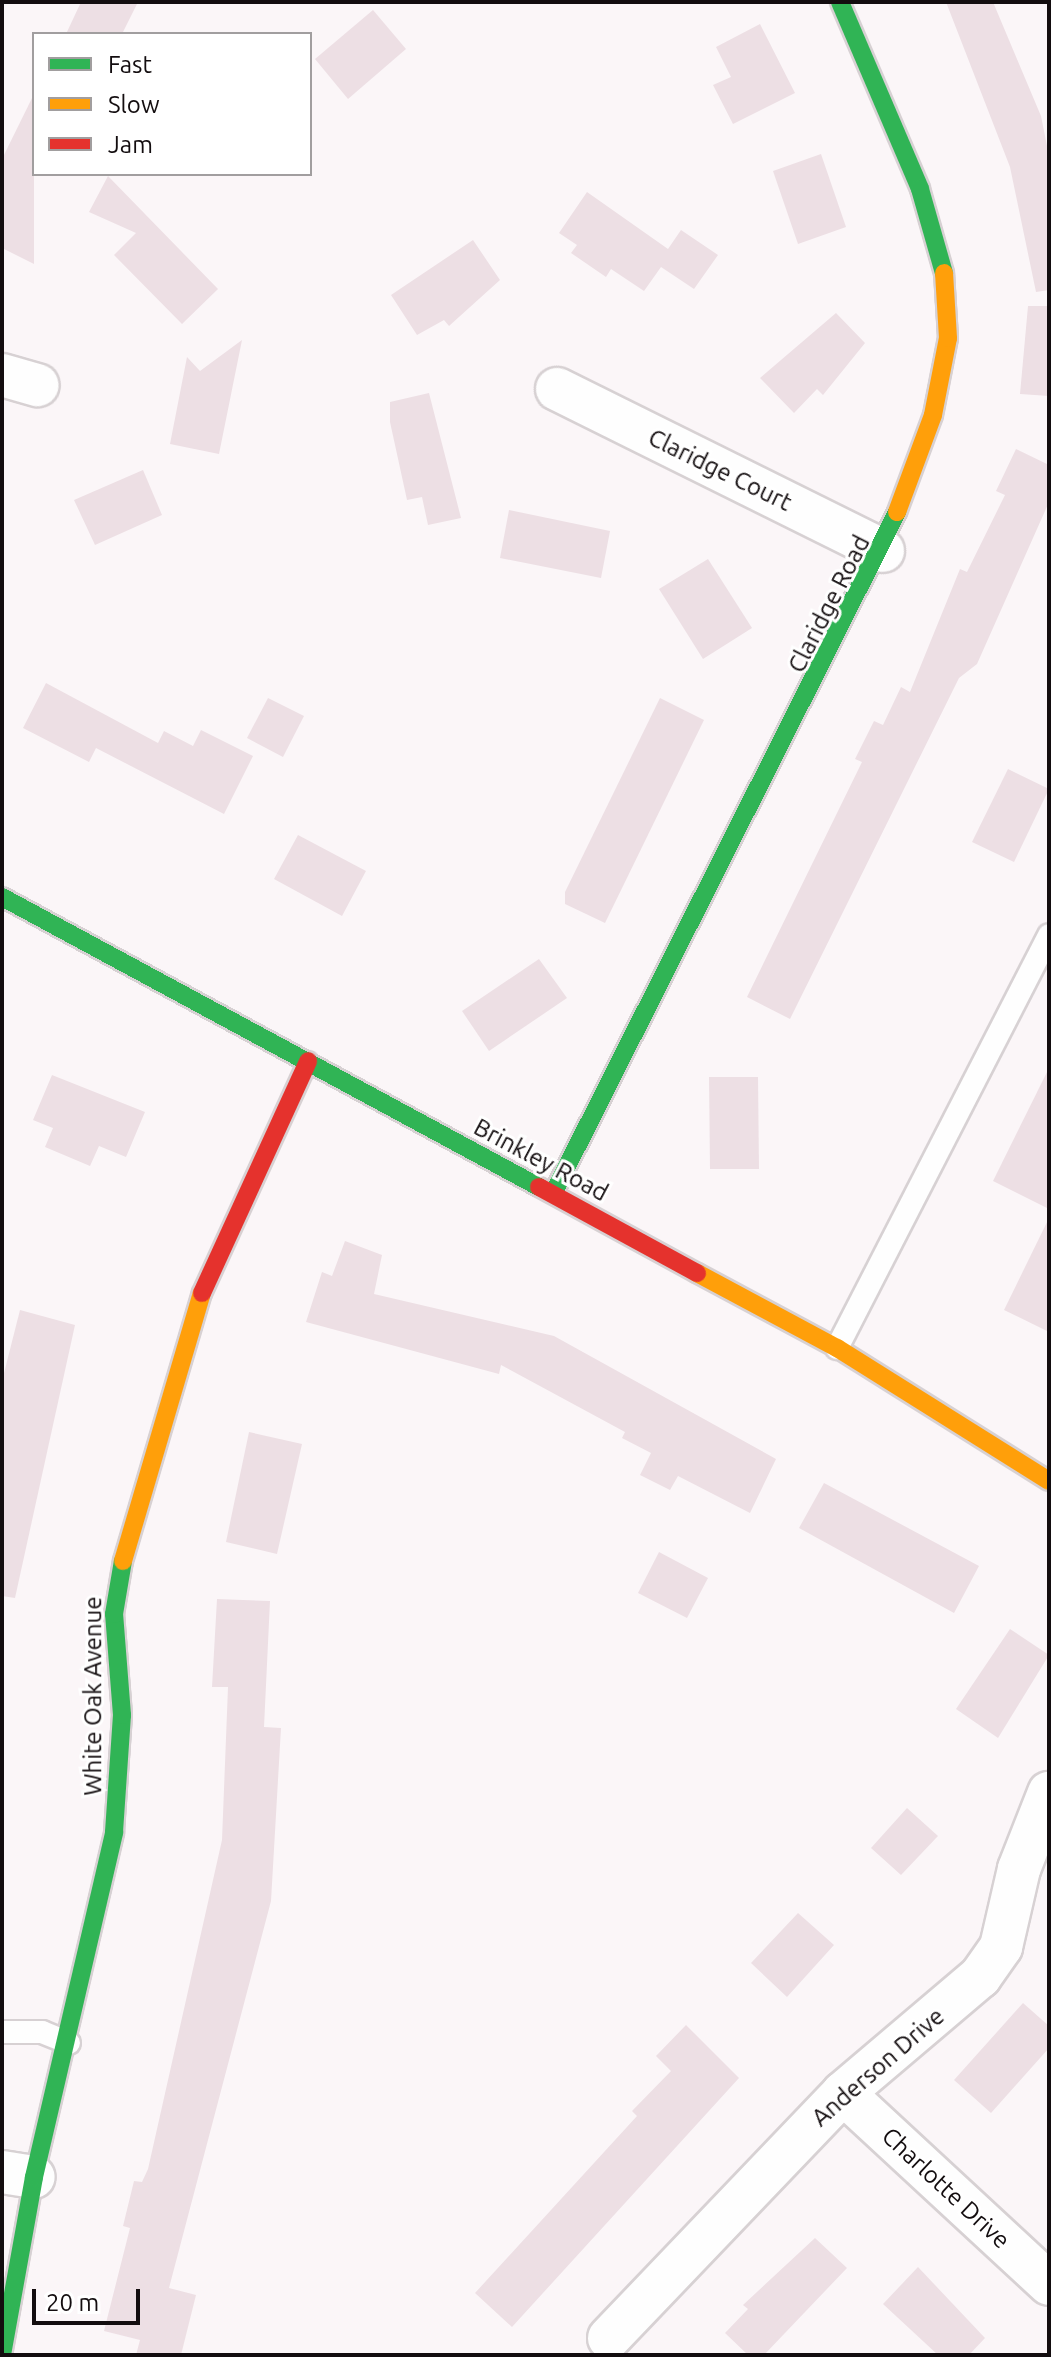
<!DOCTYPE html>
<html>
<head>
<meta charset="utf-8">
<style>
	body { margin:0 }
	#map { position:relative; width:1051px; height:2357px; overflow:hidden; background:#fbf6f8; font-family:Ubuntu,sans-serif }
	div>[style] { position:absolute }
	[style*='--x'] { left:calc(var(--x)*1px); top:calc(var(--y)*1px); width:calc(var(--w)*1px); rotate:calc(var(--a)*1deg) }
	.building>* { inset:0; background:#eddfe4 }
	.roads { filter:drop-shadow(2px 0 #d7d1d3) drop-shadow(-2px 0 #d7d1d3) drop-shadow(0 2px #d7d1d3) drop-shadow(0 -2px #d7d1d3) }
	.lane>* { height:22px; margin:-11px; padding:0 11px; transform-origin:11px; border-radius:11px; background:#fefefe }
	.street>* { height:42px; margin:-21px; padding:0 21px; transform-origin:21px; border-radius:21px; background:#fefefe }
	.fast>* { height:18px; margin:-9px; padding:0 9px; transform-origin:9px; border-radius:9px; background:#30b455 }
	.slow>* { height:18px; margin:-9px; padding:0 9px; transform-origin:9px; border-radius:9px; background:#ff9f0a }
	.jam>* { height:18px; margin:-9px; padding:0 9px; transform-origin:9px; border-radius:9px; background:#e5322d }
	span { translate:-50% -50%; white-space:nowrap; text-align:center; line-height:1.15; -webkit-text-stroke:6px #fff; paint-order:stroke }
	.street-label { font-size:24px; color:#130d0f }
	.frame { position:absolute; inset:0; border:4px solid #130d0f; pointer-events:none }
	.legend { position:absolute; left:32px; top:32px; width:280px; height:144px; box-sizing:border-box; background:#fff; border:2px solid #a19e9f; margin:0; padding:10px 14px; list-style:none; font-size:24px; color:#130d0f }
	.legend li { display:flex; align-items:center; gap:16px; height:40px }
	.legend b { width:40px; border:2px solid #a19e9f }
	.scale { position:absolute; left:32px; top:2289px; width:108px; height:36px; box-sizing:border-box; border:4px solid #130d0f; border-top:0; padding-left:10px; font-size:24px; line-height:28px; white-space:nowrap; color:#130d0f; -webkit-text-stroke:6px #fff; paint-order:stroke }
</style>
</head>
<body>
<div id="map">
	<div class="building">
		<i style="clip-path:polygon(81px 2px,138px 2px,122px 34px,66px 34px)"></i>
		<i style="clip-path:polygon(946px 2px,993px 2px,1041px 116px,1049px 156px,1049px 290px,1036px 292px,1010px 167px)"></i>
		<i style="clip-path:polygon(373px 10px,406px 49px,348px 99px,315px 59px)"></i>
		<i style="clip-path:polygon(760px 24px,795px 93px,733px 124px,713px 85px,731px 77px,716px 47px)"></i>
		<i style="clip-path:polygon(34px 94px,34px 264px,2px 248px,2px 159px)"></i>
		<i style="clip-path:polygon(821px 154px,846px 227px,798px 244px,773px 171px)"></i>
		<i style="clip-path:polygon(108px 176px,218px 289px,182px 324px,114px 255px,136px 233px,89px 212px)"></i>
		<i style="clip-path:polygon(587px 192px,668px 249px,681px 230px,718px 255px,694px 289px,661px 267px,644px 291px,611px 269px,606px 277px,571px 253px,577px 245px,559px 233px)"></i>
		<i style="clip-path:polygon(473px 240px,500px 280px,449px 326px,444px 320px,417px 335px,391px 295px)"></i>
		<i style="clip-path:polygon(1028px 306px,1049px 306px,1049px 396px,1020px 394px)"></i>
		<i style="clip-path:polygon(836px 313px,865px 343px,823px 395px,817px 389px,794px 413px,760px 378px)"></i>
		<i style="clip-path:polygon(242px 340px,219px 454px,170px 444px,187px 357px,200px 371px)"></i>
		<i style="clip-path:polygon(429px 393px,461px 518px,428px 525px,422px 497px,407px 500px,390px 422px,390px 402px)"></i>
		<i style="clip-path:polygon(1016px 449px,1049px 465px,1049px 502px,977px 664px,959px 678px,790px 1019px,747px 997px,862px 762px,855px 759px,874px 721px,883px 725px,901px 687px,910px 692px,960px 569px,967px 572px,1005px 495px,996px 491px)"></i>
		<i style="clip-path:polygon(143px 470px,162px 515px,95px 545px,74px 500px)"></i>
		<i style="clip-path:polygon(509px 510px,610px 531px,601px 578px,500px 558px)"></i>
		<i style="clip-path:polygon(708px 559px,752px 628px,703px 659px,659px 589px)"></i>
		<i style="clip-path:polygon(46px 683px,158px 743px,164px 731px,193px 746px,201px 730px,253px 756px,224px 814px,96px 748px,89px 762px,23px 728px)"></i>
		<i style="clip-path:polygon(268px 698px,304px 716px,283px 757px,247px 738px)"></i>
		<i style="clip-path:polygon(660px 698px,704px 720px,605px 923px,565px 904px,565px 892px)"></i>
		<i style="clip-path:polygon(1008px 769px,1049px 789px,1014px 862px,972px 842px)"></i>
		<i style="clip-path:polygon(298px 835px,366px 871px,342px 916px,274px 879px)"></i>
		<i style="clip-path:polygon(539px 959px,567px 998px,489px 1051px,462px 1011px)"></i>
		<i style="clip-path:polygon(1049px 1068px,1049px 1209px,993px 1181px)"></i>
		<i style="clip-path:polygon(52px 1075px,145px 1112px,126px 1157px,99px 1146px,90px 1166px,45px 1147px,53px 1128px,33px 1120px)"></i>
		<i style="clip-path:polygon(709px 1077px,758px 1077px,759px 1169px,710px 1169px)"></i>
		<i style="clip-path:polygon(1049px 1218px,1049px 1332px,1004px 1310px)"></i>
		<i style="clip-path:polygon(345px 1241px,382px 1255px,374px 1294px,554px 1336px,776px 1459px,750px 1513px,678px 1476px,670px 1490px,640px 1475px,651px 1453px,622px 1438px,625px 1432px,501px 1365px,499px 1374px,306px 1322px,322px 1272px,332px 1276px)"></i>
		<i style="clip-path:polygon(20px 1310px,75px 1325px,15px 1598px,2px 1596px,2px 1381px)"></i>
		<i style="clip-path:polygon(249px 1432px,302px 1444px,277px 1554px,226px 1542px)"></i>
		<i style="clip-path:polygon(824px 1483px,979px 1566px,954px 1613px,799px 1528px)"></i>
		<i style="clip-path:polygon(659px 1552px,708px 1578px,687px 1618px,638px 1593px)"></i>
		<i style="clip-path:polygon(217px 1599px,270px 1601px,264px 1727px,281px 1728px,271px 1901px,169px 2288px,196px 2295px,181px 2355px,136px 2355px,140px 2340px,104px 2331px,130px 2228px,123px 2226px,134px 2181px,142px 2182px,148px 2169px,222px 1840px,228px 1687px,212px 1687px)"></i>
		<i style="clip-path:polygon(1010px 1629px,1049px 1655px,998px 1738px,956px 1709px)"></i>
		<i style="clip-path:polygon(907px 1808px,938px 1836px,901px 1875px,871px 1848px)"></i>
		<i style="clip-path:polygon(798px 1913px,834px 1945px,787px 1997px,751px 1963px)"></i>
		<i style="clip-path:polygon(1023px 2003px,1049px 2026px,1049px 2048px,991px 2113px,954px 2080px)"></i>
		<i style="clip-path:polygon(686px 2025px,739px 2078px,512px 2327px,475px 2293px,637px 2116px,632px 2111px,671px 2071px,656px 2056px)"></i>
		<i style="clip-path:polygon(815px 2238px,847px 2268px,764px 2355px,748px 2355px,725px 2333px,748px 2309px,743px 2305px)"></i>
		<i style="clip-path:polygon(918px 2267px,985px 2338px,969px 2355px,938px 2355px,883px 2304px)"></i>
	</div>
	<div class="roads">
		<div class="lane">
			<i style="--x:837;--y:1348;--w:464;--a:-62.8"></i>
			<i style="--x:2;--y:2032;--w:40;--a:0"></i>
			<i style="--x:42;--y:2032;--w:29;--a:22"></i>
		</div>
		<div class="street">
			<i style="--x:2;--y:375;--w:37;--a:16"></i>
			<i style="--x:557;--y:389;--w:364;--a:26.4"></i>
			<i style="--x:843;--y:2093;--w:281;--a:42.8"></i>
			<i style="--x:2;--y:2172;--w:32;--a:9"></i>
			<i style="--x:609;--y:2338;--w:339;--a:-46.3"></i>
			<i style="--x:843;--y:2093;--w:180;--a:-40.3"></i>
			<i style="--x:980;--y:1977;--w:37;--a:-55"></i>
			<i style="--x:1001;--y:1947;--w:80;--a:-77"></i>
			<i style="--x:1019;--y:1869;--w:82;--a:-68.5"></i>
		</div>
		<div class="fast">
			<i style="--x:840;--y:2;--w:203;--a:66.8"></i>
			<i style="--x:920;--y:189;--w:87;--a:74.1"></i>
			<i style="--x:2;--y:897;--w:610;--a:28.37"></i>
			<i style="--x:553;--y:1194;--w:764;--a:-63.23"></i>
			<i style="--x:2;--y:2355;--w:181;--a:-79.8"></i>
			<i style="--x:34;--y:2177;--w:354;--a:-76.9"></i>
			<i style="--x:114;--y:1832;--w:117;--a:-86.1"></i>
			<i style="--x:122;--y:1715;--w:101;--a:-94.5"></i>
			<i style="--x:114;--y:1614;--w:54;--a:-80.4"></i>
		</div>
		<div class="slow">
			<i style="--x:897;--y:512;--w:103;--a:-69.6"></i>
			<i style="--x:933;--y:415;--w:78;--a:-79"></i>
			<i style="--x:948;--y:338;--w:65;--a:-93.5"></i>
			<i style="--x:697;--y:1273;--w:159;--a:28.2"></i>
			<i style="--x:837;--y:1348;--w:250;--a:32.1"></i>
			<i style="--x:123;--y:1561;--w:279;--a:-73.6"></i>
		</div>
		<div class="jam">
			<i style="--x:539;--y:1187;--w:180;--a:28.6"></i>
			<i style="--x:202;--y:1293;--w:255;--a:-65.4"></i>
		</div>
	</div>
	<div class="street-label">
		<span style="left:720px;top:470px;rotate:26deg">Claridge Court</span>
		<span style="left:829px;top:604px;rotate:-63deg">Claridge Road</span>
		<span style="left:541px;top:1160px;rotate:28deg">Brinkley Road</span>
		<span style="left:93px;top:1696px;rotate:-90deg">White Oak Avenue</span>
		<span style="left:878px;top:2067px;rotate:-41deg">Anderson Drive</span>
		<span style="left:946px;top:2188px;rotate:43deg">Charlotte Drive</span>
	</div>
	<div class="frame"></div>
	<ul class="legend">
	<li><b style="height:10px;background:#30b455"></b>Fast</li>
	<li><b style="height:10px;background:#ff9f0a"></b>Slow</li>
	<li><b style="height:10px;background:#e5322d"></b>Jam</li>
	</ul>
	<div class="scale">20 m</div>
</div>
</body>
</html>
